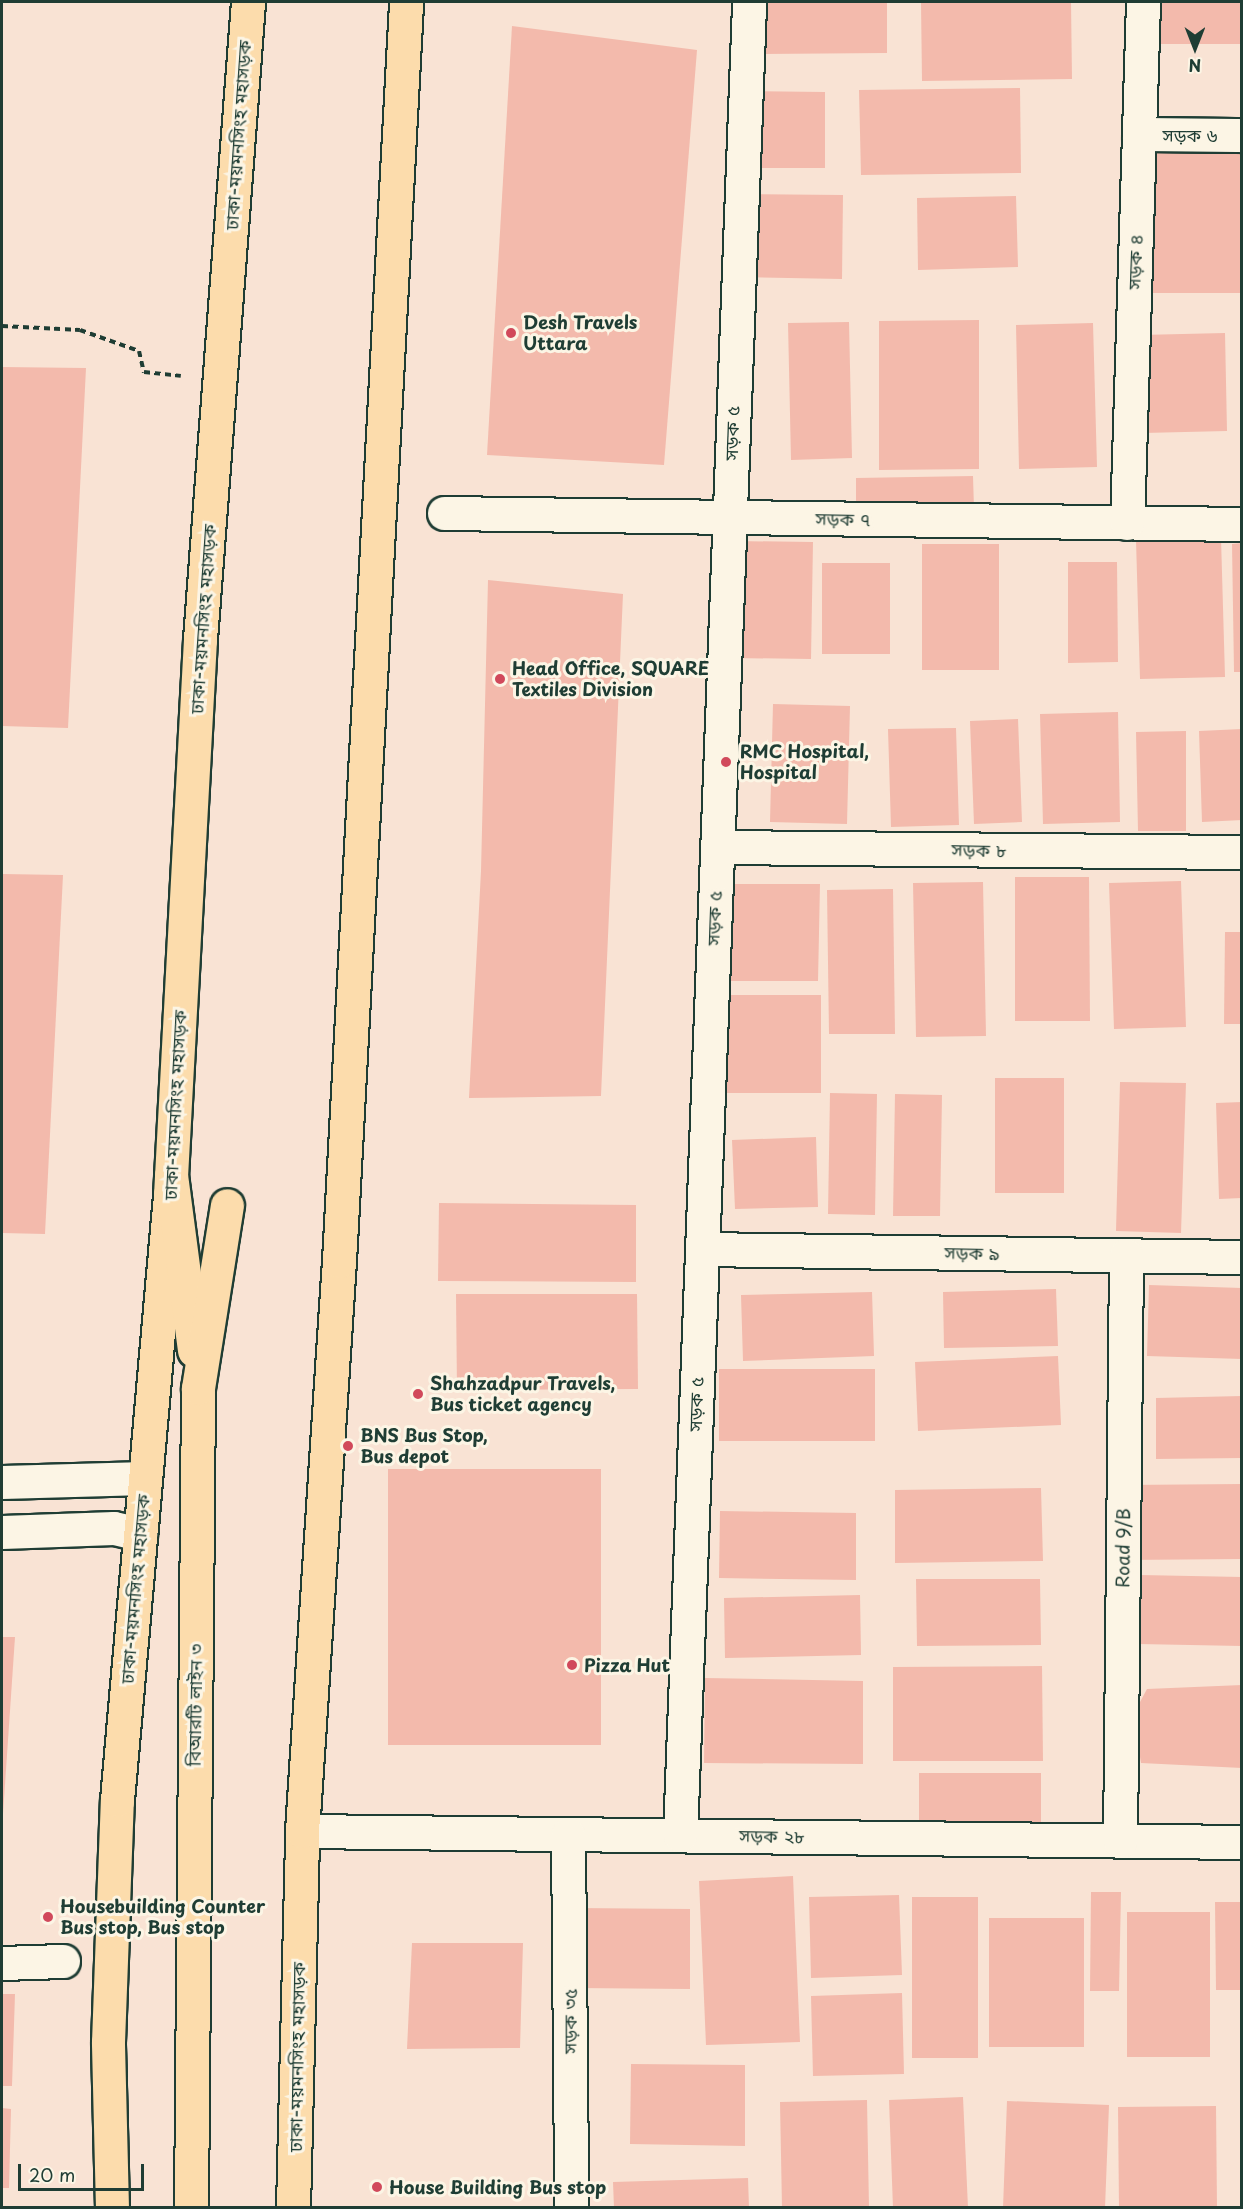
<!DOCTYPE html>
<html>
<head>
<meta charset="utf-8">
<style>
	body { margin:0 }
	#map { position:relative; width:1243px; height:2209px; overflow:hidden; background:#f9e3d4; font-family:"Playpen Sans","Noto Sans Bengali",sans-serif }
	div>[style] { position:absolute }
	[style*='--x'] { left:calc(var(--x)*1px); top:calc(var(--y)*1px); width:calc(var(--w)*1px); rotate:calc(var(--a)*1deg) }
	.building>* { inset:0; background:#f3baac }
	.path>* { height:4px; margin-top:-2px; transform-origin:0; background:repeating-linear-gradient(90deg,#1f3d34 0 6px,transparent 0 10.5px) }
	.roads { filter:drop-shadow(2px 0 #1f3d34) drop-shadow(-2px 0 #1f3d34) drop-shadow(0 2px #1f3d34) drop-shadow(0 -2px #1f3d34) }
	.minor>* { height:33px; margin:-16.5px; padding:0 16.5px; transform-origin:16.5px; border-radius:16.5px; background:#fcf5e5 }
	.trunk>* { height:33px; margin:-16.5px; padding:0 16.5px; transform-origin:16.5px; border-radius:16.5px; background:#fcdcac }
	.motorway>* { height:33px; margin:-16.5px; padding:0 16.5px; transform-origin:16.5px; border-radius:16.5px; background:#fcdcac }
	.dots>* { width:16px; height:16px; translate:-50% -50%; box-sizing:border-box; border:3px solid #fcf5e5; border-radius:50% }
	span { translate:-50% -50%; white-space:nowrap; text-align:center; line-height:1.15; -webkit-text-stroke:6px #fcf5e5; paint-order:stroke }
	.street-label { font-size:18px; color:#1f3d34 }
	.poi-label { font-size:18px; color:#1f3d34; font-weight:700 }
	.left { translate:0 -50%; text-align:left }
	.frame { position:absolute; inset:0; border:3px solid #1f3d34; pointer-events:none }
	.north { position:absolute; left:1165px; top:18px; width:60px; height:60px; -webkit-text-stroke:4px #fcf5e5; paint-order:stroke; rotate:180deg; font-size:16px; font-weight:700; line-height:24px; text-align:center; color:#1f3d34 }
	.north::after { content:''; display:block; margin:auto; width:21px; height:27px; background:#1f3d34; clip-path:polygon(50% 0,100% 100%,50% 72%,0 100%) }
	.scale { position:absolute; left:18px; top:2164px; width:126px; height:27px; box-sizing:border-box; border:3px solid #1f3d34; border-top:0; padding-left:8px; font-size:18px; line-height:21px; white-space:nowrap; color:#1f3d34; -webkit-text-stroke:4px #fcf5e5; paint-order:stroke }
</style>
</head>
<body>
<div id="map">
	<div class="building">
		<i style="clip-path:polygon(756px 2px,887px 2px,887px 53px,757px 54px)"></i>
		<i style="clip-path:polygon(921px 2px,1071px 2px,1072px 79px,922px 81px)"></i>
		<i style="clip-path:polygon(1155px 2px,1242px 2px,1242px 44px,1155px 44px)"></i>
		<i style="clip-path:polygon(512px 26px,697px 50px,664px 465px,487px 455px)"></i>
		<i style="clip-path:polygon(1020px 88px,1021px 173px,861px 175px,859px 90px)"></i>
		<i style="clip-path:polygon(741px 91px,825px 92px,825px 168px,740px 168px)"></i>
		<i style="clip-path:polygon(1242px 144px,1242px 293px,1148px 293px,1148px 145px)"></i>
		<i style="clip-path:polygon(731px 194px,843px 195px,842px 279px,731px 277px)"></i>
		<i style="clip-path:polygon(1016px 196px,1018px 267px,918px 270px,917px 198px)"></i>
		<i style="clip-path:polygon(979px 320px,979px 469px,879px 470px,879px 321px)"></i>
		<i style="clip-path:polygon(849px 322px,852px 458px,791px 460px,788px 323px)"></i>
		<i style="clip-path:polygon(1093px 323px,1097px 467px,1019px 469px,1016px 325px)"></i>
		<i style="clip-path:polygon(1225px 333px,1227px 431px,1143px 433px,1140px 335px)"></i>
		<i style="clip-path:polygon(2px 367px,86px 368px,68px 728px,2px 726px)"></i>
		<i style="clip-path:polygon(973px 476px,974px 509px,856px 511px,856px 478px)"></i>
		<i style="clip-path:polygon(1221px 538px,1225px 677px,1140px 679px,1136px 540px)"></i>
		<i style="clip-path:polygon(734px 541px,813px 542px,811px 659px,733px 658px)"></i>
		<i style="clip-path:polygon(1242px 543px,1242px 672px,1234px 672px,1232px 544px)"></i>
		<i style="clip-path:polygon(922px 544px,999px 544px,999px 670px,922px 670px)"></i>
		<i style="clip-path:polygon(1068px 562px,1117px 562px,1118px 662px,1068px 663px)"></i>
		<i style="clip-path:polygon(822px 563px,890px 563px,890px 654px,822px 654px)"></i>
		<i style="clip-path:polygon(488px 580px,623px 594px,601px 1096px,469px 1098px,481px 871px)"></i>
		<i style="clip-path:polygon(773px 704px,850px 706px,847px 824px,770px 822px)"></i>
		<i style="clip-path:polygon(1118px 712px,1120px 822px,1043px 824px,1040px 714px)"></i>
		<i style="clip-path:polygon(1018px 719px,1022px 822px,974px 824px,970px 721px)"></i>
		<i style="clip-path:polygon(956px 728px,959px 825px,891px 827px,888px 729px)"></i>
		<i style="clip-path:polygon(1242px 729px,1242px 820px,1202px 822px,1199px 731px)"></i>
		<i style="clip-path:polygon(1186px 731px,1186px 831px,1138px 831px,1136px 732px)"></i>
		<i style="clip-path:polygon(2px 874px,63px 875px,45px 1234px,2px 1233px)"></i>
		<i style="clip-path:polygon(1015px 877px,1089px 877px,1090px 1021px,1015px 1021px)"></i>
		<i style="clip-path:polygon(1181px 881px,1186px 1027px,1114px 1029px,1109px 883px)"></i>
		<i style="clip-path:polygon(983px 882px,986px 1036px,916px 1037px,913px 883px)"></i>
		<i style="clip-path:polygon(729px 884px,820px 884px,818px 981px,725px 981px)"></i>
		<i style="clip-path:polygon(893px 889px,895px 1034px,829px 1034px,827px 890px)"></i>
		<i style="clip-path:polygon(1225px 932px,1242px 932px,1242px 1024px,1224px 1024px)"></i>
		<i style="clip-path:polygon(716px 995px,821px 995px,821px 1093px,716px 1093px)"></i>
		<i style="clip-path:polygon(995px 1078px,1064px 1078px,1064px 1193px,995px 1193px)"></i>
		<i style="clip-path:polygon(1120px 1082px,1186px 1083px,1181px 1233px,1116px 1231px)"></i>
		<i style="clip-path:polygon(830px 1093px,877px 1094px,875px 1215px,828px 1214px)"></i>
		<i style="clip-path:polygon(895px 1094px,942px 1095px,940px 1216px,893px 1216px)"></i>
		<i style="clip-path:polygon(1242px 1102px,1242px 1198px,1219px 1199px,1216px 1103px)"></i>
		<i style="clip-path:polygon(816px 1137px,818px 1207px,735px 1209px,732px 1140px)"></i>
		<i style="clip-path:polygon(439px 1203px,636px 1205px,636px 1282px,438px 1281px)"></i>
		<i style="clip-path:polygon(1149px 1285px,1242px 1288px,1242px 1359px,1147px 1356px)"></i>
		<i style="clip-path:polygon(1056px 1289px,1058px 1346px,944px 1348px,943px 1292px)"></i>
		<i style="clip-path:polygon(872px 1292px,874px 1356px,743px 1361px,741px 1295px)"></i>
		<i style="clip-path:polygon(456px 1294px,637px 1294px,638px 1389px,457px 1390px)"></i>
		<i style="clip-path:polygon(1058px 1356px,1061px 1425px,918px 1431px,915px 1362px)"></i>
		<i style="clip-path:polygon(719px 1369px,875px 1369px,875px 1441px,719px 1441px)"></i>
		<i style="clip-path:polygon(1242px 1396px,1242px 1458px,1156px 1459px,1156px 1398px)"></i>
		<i style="clip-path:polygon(388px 1469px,601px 1469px,601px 1745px,388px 1745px)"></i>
		<i style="clip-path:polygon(1242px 1484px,1242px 1559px,1125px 1560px,1125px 1485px)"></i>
		<i style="clip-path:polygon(1041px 1488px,1043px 1561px,895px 1563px,895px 1490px)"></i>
		<i style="clip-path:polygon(720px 1511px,856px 1513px,856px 1580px,719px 1578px)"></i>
		<i style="clip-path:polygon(1140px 1575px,1242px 1577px,1242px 1646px,1138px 1644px)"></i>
		<i style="clip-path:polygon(916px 1579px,1040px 1579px,1041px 1645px,917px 1646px)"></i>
		<i style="clip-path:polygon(860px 1595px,861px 1655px,725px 1658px,724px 1598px)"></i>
		<i style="clip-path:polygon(2px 1637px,15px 1637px,3px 1814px,2px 1814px)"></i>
		<i style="clip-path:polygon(1042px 1666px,1043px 1761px,893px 1761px,893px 1667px)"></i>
		<i style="clip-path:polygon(705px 1678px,863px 1681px,863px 1764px,704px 1763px)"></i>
		<i style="clip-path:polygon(1242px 1685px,1242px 1768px,1141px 1763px,1133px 1715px,1147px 1689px)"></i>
		<i style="clip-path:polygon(919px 1773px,1041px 1773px,1041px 1830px,919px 1830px)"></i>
		<i style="clip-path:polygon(793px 1876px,800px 2042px,706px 2045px,699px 1881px)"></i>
		<i style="clip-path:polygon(1091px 1892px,1121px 1892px,1119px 1991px,1090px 1991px)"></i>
		<i style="clip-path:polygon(899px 1895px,902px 1975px,811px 1978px,809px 1897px)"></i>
		<i style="clip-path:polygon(912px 1897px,978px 1897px,978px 2058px,912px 2058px)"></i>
		<i style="clip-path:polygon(1215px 1902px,1242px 1902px,1242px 1990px,1216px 1990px)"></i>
		<i style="clip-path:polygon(575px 1908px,690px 1909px,690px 1989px,575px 1988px)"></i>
		<i style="clip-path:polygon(1127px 1912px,1210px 1912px,1210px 2057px,1127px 2057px)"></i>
		<i style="clip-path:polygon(989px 1918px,1084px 1918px,1084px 2047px,989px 2047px)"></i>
		<i style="clip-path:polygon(412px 1943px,523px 1943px,520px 2048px,407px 2049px)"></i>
		<i style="clip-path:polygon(902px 1993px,904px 2074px,813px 2076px,811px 1996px)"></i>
		<i style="clip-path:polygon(2px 1994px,15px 1994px,12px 2086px,2px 2086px)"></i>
		<i style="clip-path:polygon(631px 2064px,745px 2065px,745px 2146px,630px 2144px)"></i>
		<i style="clip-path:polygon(963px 2097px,968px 2208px,893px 2208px,889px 2100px)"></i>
		<i style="clip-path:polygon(867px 2100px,869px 2208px,782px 2208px,780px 2102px)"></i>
		<i style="clip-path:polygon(1007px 2101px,1109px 2105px,1105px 2208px,1003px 2208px)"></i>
		<i style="clip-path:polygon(1216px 2106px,1217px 2208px,1119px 2208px,1118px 2107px)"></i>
		<i style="clip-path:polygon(2px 2108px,11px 2109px,9px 2188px,2px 2188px)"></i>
		<i style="clip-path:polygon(748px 2178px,749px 2208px,614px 2208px,613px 2182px)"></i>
	</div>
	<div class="path">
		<i style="--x:2;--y:326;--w:78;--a:2.9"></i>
		<i style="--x:80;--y:330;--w:63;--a:19.6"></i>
		<i style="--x:139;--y:351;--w:22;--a:77"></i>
		<i style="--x:144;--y:372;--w:37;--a:6"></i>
	</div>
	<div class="roads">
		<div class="minor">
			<i style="--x:1139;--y:134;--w:103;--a:0.6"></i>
			<i style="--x:444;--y:513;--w:798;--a:0.79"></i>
			<i style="--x:1127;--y:523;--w:521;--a:-88.24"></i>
			<i style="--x:717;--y:847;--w:525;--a:0.55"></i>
			<i style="--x:702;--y:1249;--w:540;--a:0.85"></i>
			<i style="--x:2;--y:1482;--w:143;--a:-1.6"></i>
			<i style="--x:2;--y:1532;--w:112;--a:-2"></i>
			<i style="--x:114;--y:1528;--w:27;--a:13"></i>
			<i style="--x:302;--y:1831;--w:940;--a:0.67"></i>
			<i style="--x:568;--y:1834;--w:374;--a:89.5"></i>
			<i style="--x:680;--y:1835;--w:1834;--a:-87.84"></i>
			<i style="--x:1120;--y:1841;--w:586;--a:-89.41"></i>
			<i style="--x:2;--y:1963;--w:61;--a:-1.9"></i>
		</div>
		<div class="trunk">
			<i style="--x:112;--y:2208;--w:166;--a:-91.4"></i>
			<i style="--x:108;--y:2042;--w:242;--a:-87.9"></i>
			<i style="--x:117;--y:1800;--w:607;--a:-84.99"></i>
			<i style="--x:170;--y:1195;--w:557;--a:-86.91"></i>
			<i style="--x:200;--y:639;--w:639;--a:-85.69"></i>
			<i style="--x:293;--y:2208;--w:377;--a:-88.6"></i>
			<i style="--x:302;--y:1831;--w:571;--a:-86.29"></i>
			<i style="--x:339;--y:1261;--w:1261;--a:-86.95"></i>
		</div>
		<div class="motorway">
			<i style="--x:171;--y:1175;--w:177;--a:82.5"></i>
			<i style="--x:191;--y:2208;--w:820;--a:-89.51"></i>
			<i style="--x:198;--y:1388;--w:185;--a:-81"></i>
		</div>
	</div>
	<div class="dots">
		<i style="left:511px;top:333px;background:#d1495b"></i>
		<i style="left:500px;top:679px;background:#d1495b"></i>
		<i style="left:726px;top:762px;background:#d1495b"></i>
		<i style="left:418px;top:1394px;background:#d1495b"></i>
		<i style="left:348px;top:1446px;background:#d1495b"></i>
		<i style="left:572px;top:1665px;background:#d1495b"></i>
		<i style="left:48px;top:1917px;background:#d1495b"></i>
		<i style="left:377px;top:2187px;background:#d1495b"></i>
	</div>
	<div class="street-label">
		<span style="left:238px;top:135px;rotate:-86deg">ঢাকা-ময়মনসিংহ মহাসড়ক</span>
		<span style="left:1190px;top:135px">সড়ক ৬</span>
		<span style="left:1135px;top:262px;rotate:-88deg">সড়ক ৪</span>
		<span style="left:732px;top:433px;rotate:-88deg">সড়ক ৫</span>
		<span style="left:843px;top:519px;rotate:1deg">সড়ক ৭</span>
		<span style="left:203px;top:619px;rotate:-86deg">ঢাকা-ময়মনসিংহ মহাসড়ক</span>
		<span style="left:979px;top:850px;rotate:1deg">সড়ক ৮</span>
		<span style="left:714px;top:918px;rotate:-88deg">সড়ক ৫</span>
		<span style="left:175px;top:1105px;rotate:-87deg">ঢাকা-ময়মনসিংহ মহাসড়ক</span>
		<span style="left:972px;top:1253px;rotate:1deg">সড়ক ৯</span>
		<span style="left:696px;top:1404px;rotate:-88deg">সড়ক ৫</span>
		<span style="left:1123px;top:1548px;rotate:-89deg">Road 9/B</span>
		<span style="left:135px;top:1589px;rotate:-85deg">ঢাকা-ময়মনসিংহ মহাসড়ক</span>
		<span style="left:195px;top:1705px;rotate:-89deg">বিআরটি লাইন ৩</span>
		<span style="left:772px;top:1836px;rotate:1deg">সড়ক ২৮</span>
		<span style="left:570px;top:2021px;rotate:-90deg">সড়ক ৩৫</span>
		<span style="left:297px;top:2057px;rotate:-89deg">ঢাকা-ময়মনসিংহ মহাসড়ক</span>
	</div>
	<div class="poi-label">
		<span class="left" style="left:523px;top:333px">Desh Travels<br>Uttara</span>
		<span class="left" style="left:512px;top:679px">Head Office, SQUARE<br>Textiles Division</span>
		<span class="left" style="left:740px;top:762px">RMC Hospital,<br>Hospital</span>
		<span class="left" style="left:430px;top:1394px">Shahzadpur Travels,<br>Bus ticket agency</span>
		<span class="left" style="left:360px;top:1446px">BNS Bus Stop,<br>Bus depot</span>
		<span class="left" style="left:584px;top:1665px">Pizza Hut</span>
		<span class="left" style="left:60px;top:1917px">Housebuilding Counter<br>Bus stop, Bus stop</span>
		<span class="left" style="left:389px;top:2187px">House Building Bus stop</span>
	</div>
	<div class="frame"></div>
	<div class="north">N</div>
	<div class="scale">20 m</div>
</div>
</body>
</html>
